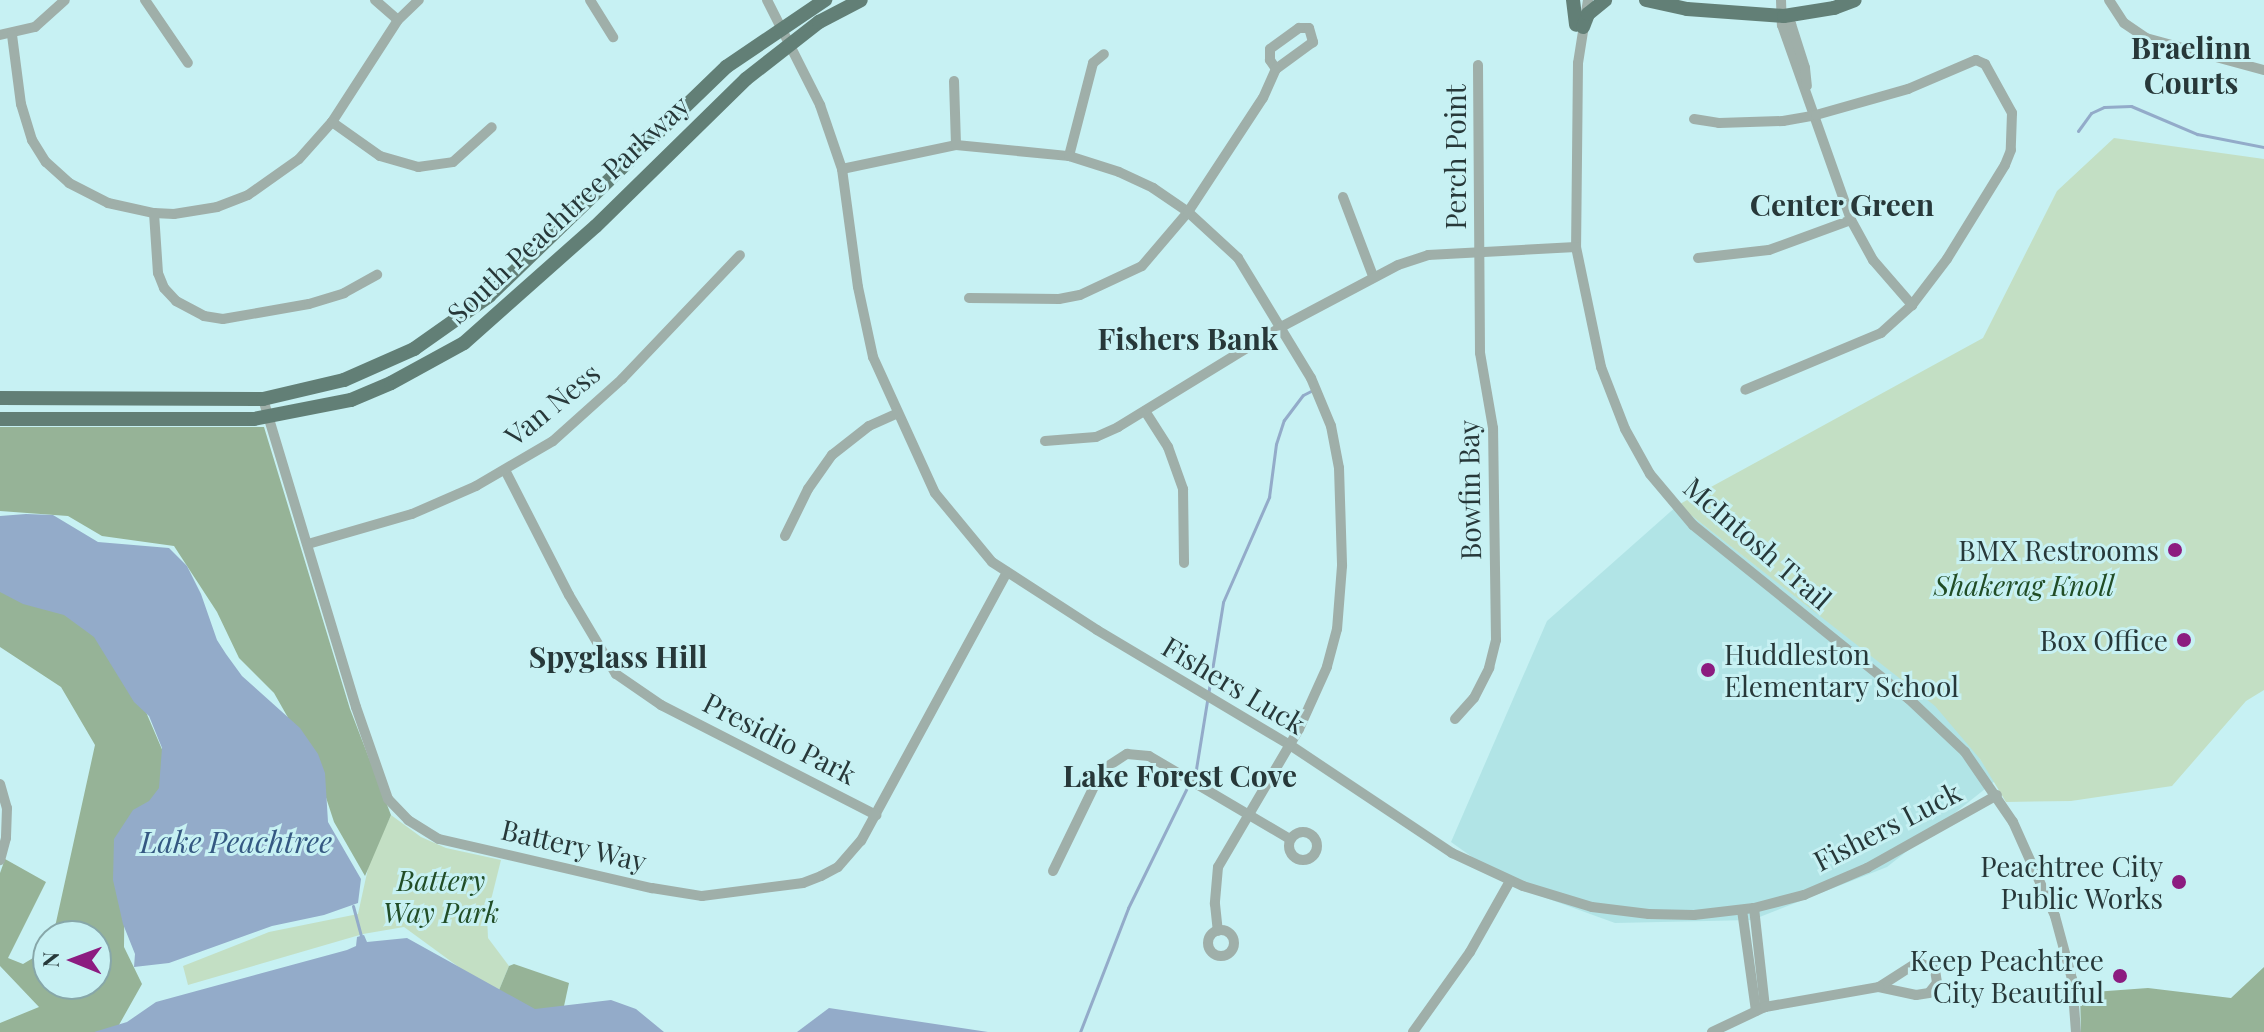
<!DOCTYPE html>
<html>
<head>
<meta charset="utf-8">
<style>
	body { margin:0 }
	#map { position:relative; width:2264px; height:1032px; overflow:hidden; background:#c7f1f3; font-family:"Playfair Display",serif }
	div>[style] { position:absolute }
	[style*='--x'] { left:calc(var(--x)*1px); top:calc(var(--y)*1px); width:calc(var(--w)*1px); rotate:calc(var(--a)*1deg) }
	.built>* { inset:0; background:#b1e4e6 }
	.green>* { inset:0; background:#c3dfc4 }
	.forest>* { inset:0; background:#96b397 }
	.water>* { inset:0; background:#93abc9 }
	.stream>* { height:3px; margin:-1.5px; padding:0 1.5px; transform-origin:1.5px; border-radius:1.5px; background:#93abc9 }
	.minor>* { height:10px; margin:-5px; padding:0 5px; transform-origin:5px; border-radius:5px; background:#9fafa9 }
	.minor>.ring { margin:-5px; padding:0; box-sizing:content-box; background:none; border:10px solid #9fafa9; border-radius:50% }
	.major>* { height:14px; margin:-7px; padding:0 7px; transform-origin:7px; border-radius:7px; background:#627f76 }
	.dots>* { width:22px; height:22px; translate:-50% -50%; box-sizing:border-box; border:4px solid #c7f1f3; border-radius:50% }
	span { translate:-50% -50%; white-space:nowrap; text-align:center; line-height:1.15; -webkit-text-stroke:6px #c7f1f3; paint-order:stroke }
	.street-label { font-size:28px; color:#273839 }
	.poi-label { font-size:28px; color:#273839 }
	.right { translate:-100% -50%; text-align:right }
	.left { translate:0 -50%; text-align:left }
	.park-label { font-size:28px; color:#214d26; font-style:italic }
	.neighbourhood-label { font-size:30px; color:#273839; font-weight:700 }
	.water-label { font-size:30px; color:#345882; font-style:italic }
	.north { position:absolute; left:32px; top:920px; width:80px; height:80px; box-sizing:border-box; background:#c7f1f3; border:2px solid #87a7a9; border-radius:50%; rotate:271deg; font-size:22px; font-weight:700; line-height:32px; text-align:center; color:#273839 }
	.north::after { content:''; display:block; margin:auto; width:28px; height:36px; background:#8c1c80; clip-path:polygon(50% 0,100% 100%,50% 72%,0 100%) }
</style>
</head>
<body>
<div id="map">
	<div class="built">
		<i style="clip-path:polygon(1678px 505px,1953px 719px,1995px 781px,1887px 867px,1752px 920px,1615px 923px,1513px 886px,1451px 842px,1547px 621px)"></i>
	</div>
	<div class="green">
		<i style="clip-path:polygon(2114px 138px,2264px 159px,2264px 690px,2246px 701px,2172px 786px,2071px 801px,2006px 802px,1980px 759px,1935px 706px,1678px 505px,1983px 338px,2057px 191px)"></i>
		<i style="clip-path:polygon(391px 815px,421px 837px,446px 848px,501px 860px,487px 916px,488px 938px,509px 966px,497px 995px,404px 927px,363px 934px,188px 985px,183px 966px,269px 932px,358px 914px,370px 859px)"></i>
	</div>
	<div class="forest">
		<i style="clip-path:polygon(0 427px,264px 427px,350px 709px,391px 815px,365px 876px,334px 822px,316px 767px,274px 693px,239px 658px,217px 612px,174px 546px,102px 536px,68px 516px,0 511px)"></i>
		<i style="clip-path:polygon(0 589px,104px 614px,170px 768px,125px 855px,124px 947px,142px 984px,115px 1032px,0 1032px,0 1023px,39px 1007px,0 966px,0 873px,5px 859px,46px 882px,8px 958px,23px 964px,48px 949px,48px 984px,96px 984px,96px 936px,53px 936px,95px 745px,61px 687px,0 647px)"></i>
		<i style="clip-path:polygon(514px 964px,569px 983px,561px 1020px,497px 995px,509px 966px)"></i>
		<i style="clip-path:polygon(2264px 967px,2264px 1032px,2081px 1032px,2080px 993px,2148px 988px,2231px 998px)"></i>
	</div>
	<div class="water">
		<i style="clip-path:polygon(26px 514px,53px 515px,98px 542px,169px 548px,187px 566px,201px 594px,217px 640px,226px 654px,242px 676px,300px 728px,318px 754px,325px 773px,328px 822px,361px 879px,358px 903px,324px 915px,272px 926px,169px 963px,134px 967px,135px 954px,123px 924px,113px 880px,114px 839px,133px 810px,149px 801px,159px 788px,162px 748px,149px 716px,134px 702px,94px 637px,64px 615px,23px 604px,0 592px,0 516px)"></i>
		<i style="clip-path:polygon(364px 935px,367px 942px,407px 938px,535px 1009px,611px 1000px,636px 1009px,664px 1032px,94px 1032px,127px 1022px,156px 1002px,347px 950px,356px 946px,357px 937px)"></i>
		<i style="clip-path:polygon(829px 1008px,988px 1032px,797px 1032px)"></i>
	</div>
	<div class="stream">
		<i style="--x:2078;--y:131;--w:22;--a:-54"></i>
		<i style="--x:2091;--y:113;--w:14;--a:-25"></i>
		<i style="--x:2104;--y:107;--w:27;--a:-2"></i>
		<i style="--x:2131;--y:106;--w:72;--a:23"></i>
		<i style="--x:2197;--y:134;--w:68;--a:11"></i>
		<i style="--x:353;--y:906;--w:31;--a:75"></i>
		<i style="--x:1080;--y:1032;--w:133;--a:-68.8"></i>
		<i style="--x:1128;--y:908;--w:155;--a:-63.9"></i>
		<i style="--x:1196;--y:769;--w:169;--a:-80.8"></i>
		<i style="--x:1223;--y:602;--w:115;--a:-66.3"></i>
		<i style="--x:1269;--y:497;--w:53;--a:-82.5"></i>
		<i style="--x:1276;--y:444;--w:25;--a:-72"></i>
		<i style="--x:1284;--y:420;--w:31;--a:-53"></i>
		<i style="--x:1303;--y:395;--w:11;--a:-27"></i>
	</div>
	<div class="minor">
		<i style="--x:145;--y:0;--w:76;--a:55.7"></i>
		<i style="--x:375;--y:0;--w:30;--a:41"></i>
		<i style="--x:590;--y:0;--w:44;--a:58.1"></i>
		<i style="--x:767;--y:0;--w:118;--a:63.2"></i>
		<i style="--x:820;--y:105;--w:68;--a:71"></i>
		<i style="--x:842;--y:169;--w:119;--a:82.3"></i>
		<i style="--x:858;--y:287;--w:72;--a:77.9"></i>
		<i style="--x:873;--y:357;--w:149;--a:65.5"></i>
		<i style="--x:935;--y:493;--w:89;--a:50.4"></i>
		<i style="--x:992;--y:562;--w:125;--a:32.9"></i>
		<i style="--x:1097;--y:630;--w:225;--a:30.8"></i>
		<i style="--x:1290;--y:745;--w:195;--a:33.7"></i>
		<i style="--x:1452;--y:853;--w:78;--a:24.9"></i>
		<i style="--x:1523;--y:886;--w:72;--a:16.9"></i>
		<i style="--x:1592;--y:907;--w:57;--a:7"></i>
		<i style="--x:1649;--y:914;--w:45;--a:1.3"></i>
		<i style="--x:1694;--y:915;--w:60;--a:-6.7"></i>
		<i style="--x:1754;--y:908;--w:52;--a:-14.6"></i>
		<i style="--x:1804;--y:895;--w:69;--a:-23.2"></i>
		<i style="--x:1867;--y:868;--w:149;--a:-29.3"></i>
		<i style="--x:1588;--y:0;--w:64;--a:99"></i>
		<i style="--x:1578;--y:63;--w:184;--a:90.6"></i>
		<i style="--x:1576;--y:247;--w:123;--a:78.2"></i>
		<i style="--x:1601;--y:367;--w:66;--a:68.8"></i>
		<i style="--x:1625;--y:429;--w:51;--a:60.9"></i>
		<i style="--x:1650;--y:474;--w:67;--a:49.9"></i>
		<i style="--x:1693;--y:525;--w:277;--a:38.9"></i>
		<i style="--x:1909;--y:699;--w:77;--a:43.4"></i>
		<i style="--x:1965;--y:752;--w:85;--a:55.6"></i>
		<i style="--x:2013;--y:822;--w:103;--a:65.9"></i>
		<i style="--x:2055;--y:916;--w:65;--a:74.9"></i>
		<i style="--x:2072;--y:979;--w:53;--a:85.7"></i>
		<i style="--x:1781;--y:0;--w:25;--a:88"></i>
		<i style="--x:1782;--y:25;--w:207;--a:70.5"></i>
		<i style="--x:1851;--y:220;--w:46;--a:61.2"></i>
		<i style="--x:1873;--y:260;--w:60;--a:49.1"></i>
		<i style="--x:2109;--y:0;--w:27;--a:57"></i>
		<i style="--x:2124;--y:23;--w:27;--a:34"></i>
		<i style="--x:2146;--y:38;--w:122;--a:15.2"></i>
		<i style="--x:1784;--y:16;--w:11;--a:49"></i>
		<i style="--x:1791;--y:24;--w:46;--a:72.3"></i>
		<i style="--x:1805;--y:68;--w:18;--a:84"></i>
		<i style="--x:1299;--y:28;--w:10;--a:0"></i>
		<i style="--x:1309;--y:28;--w:15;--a:74"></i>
		<i style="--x:1313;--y:42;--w:46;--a:143.9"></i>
		<i style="--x:1276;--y:69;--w:11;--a:-124"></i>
		<i style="--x:1270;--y:60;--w:11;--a:-90"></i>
		<i style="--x:1270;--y:49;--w:36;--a:-36"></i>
		<i style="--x:0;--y:35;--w:36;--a:-13"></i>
		<i style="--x:35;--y:27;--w:40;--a:-42"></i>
		<i style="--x:12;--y:35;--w:70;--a:82.6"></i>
		<i style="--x:21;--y:104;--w:38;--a:73"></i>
		<i style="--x:32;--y:140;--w:26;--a:58"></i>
		<i style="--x:46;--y:162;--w:31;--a:42"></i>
		<i style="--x:69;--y:183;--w:44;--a:27.1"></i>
		<i style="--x:108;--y:203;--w:47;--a:12.3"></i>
		<i style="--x:154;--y:213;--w:20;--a:3"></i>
		<i style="--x:174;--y:214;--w:44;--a:-9.2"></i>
		<i style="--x:217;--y:207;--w:33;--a:-21"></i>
		<i style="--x:248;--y:195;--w:62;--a:-35.2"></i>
		<i style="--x:299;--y:159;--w:50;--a:-48.3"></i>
		<i style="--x:332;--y:122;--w:121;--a:-57.1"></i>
		<i style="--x:398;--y:20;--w:29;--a:-44"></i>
		<i style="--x:954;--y:81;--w:64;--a:88.2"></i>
		<i style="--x:1694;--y:119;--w:25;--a:9"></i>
		<i style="--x:1719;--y:123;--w:64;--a:-1.8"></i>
		<i style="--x:1783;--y:121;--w:34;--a:-10"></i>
		<i style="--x:1816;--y:115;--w:96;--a:-15.8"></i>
		<i style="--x:1908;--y:89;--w:74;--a:-23.1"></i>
		<i style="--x:1976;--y:60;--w:10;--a:24"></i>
		<i style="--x:1985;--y:64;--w:56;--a:61.1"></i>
		<i style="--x:2012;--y:113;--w:37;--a:92"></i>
		<i style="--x:2011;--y:150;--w:16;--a:112"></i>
		<i style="--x:2005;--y:165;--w:110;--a:121.7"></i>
		<i style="--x:1947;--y:259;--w:58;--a:127.3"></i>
		<i style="--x:1912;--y:305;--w:42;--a:137.9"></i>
		<i style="--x:1881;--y:333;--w:147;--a:157.3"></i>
		<i style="--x:332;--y:122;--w:59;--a:35.3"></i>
		<i style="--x:380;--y:156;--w:40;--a:16"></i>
		<i style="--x:418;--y:167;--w:35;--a:-8"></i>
		<i style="--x:453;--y:162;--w:52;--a:-41.9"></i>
		<i style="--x:1069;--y:156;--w:96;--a:-75.5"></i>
		<i style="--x:1093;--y:63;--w:14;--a:-39"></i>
		<i style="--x:842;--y:169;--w:116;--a:-11.9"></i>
		<i style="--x:956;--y:145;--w:114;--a:5.6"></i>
		<i style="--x:1069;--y:156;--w:52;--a:17.7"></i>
		<i style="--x:1119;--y:172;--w:38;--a:25"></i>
		<i style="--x:1153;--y:188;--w:42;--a:34.4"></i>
		<i style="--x:1188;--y:212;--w:68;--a:42.6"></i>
		<i style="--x:1238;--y:258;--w:140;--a:58.7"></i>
		<i style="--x:1311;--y:378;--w:52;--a:67.4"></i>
		<i style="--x:1331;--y:426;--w:43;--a:79.2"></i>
		<i style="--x:1339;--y:468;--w:98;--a:88.2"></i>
		<i style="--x:1342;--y:566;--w:63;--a:94.5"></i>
		<i style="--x:1337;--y:629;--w:39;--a:105"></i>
		<i style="--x:1327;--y:667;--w:68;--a:114.3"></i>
		<i style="--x:1299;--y:729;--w:160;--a:120.4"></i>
		<i style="--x:1218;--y:867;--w:37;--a:95"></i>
		<i style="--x:1215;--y:904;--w:27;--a:84"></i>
		<i style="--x:1343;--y:197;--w:85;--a:69.2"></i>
		<i style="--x:154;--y:213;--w:60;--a:86.2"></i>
		<i style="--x:158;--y:273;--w:16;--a:68"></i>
		<i style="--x:164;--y:288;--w:18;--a:47"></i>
		<i style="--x:176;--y:301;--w:32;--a:28"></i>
		<i style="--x:204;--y:316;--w:19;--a:9"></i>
		<i style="--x:223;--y:319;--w:87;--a:-9.9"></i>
		<i style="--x:309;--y:304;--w:37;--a:-17"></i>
		<i style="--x:344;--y:293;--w:38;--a:-29"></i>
		<i style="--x:1698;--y:258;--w:71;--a:-6.4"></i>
		<i style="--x:1769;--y:250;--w:87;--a:-20.1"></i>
		<i style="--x:969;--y:298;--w:90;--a:0.6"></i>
		<i style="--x:1059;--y:299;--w:21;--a:-11"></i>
		<i style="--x:1080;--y:295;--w:68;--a:-25.1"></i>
		<i style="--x:1142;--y:266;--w:71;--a:-49.6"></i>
		<i style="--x:1188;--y:212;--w:136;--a:-56.7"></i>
		<i style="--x:1263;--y:98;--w:32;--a:-66"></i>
		<i style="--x:263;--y:399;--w:322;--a:73.2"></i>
		<i style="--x:356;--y:707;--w:97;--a:70.8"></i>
		<i style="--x:388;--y:799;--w:29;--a:46"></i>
		<i style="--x:408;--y:820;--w:36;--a:32"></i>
		<i style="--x:439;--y:839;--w:219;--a:13"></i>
		<i style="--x:652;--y:888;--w:51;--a:9.1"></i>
		<i style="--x:702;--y:896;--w:102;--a:-7.3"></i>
		<i style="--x:803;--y:883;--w:19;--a:-21"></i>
		<i style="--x:821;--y:876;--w:19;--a:-28"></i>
		<i style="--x:838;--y:867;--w:35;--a:-49"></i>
		<i style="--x:861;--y:841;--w:306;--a:-61.5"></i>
		<i style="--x:1145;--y:411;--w:43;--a:57.4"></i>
		<i style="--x:1168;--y:447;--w:45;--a:70.3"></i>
		<i style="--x:1183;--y:489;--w:74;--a:89.2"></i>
		<i style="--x:1045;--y:441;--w:51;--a:-4.5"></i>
		<i style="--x:1096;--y:437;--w:24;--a:-24"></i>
		<i style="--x:1118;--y:427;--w:191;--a:-31.5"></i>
		<i style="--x:1281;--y:327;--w:132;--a:-27.9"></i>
		<i style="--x:1398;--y:265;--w:32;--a:-18"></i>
		<i style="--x:1428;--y:255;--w:148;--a:-3.1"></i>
		<i style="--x:505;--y:470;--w:140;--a:62.9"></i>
		<i style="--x:569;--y:595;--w:92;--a:59.3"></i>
		<i style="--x:616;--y:674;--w:55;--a:34.6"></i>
		<i style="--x:661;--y:705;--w:242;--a:27.1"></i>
		<i style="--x:785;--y:536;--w:52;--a:-63.9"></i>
		<i style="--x:808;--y:489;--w:42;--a:-54.8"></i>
		<i style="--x:832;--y:455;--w:47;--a:-38.1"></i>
		<i style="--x:869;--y:426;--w:30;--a:-24"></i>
		<i style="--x:308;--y:544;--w:108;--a:-16.1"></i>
		<i style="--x:412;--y:514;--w:70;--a:-23.6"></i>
		<i style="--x:476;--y:486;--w:89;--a:-30.3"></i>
		<i style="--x:553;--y:441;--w:93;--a:-41.9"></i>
		<i style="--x:622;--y:379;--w:171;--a:-46.4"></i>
		<i style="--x:1455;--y:719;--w:28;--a:-48"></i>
		<i style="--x:1474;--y:698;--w:34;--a:-63"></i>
		<i style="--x:1489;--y:668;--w:29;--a:-76"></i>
		<i style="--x:1496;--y:640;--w:212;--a:-90.8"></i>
		<i style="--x:1493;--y:428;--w:76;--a:-99.8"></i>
		<i style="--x:1480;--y:353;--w:288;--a:-90.4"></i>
		<i style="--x:0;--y:784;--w:25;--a:74"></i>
		<i style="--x:7;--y:808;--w:30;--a:92"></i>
		<i style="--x:6;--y:838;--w:23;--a:105"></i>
		<i class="ring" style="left:1289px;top:832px;width:18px;height:18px"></i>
		<i style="--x:1053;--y:871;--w:112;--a:-64.1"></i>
		<i style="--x:1102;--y:770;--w:30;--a:-33"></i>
		<i style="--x:1127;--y:754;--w:22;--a:5"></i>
		<i style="--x:1149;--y:756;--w:164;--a:30.5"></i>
		<i style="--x:1754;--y:908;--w:100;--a:83.7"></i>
		<i style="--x:1742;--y:910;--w:102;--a:82.1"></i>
		<i class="ring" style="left:1208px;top:930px;width:16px;height:16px"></i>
		<i style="--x:1918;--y:962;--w:19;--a:25"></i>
		<i style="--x:1935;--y:970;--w:13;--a:81"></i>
		<i style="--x:1937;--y:983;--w:13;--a:129"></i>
		<i style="--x:1929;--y:993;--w:13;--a:171"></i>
		<i style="--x:1916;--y:995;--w:38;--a:-168"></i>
		<i style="--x:1879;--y:987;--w:46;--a:-32.7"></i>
		<i style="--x:1413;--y:1032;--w:98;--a:-54.5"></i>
		<i style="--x:1470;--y:952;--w:81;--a:-60.6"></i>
		<i style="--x:1712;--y:1032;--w:59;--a:-25.3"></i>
		<i style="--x:1765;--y:1007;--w:116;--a:-10"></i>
	</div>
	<div class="major">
		<i style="--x:1573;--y:0;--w:25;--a:83"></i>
		<i style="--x:1646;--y:0;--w:42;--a:12.4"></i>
		<i style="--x:1687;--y:9;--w:97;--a:4.1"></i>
		<i style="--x:1784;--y:16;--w:51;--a:-9.1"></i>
		<i style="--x:1834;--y:8;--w:22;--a:-21"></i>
		<i style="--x:1583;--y:27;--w:14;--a:-69"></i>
		<i style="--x:1588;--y:14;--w:22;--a:-39"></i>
		<i style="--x:0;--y:398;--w:263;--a:0.2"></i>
		<i style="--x:263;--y:399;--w:83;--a:-13.2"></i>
		<i style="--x:344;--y:380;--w:77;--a:-23.9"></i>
		<i style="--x:414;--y:349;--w:92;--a:-35.2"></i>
		<i style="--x:489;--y:296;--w:330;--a:-44"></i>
		<i style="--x:726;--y:67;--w:120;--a:-34.1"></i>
		<i style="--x:0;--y:419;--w:254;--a:0"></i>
		<i style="--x:254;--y:419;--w:99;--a:-11.1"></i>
		<i style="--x:351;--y:400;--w:43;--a:-23"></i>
		<i style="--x:391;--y:383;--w:83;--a:-28.7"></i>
		<i style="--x:464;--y:343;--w:176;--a:-41.6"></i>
		<i style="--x:596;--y:226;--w:210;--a:-44.4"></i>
		<i style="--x:746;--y:79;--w:93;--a:-38"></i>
		<i style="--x:819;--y:22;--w:47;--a:-27.6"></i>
	</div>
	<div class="dots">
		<i style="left:2175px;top:550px;background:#8c1c80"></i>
		<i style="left:2184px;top:640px;background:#8c1c80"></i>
		<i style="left:1708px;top:670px;background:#8c1c80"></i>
		<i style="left:2179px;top:882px;background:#8c1c80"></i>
		<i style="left:2120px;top:976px;background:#8c1c80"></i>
	</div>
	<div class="street-label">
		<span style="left:1455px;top:157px;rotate:-90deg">Perch Point</span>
		<span style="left:568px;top:209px;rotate:-43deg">South Peachtree Parkway</span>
		<span style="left:552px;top:404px;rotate:-39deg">Van Ness</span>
		<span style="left:1469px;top:490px;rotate:-91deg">Bowfin Bay</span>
		<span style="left:1758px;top:543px;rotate:41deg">McIntosh Trail</span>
		<span style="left:1234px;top:685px;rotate:31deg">Fishers Luck</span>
		<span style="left:780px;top:738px;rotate:27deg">Presidio Park</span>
		<span style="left:1887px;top:826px;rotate:-27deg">Fishers Luck</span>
		<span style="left:574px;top:845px;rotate:13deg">Battery Way</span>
	</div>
	<div class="poi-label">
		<span class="right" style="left:2159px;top:550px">BMX Restrooms</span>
		<span class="right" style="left:2168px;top:640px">Box Office</span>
		<span class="left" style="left:1724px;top:670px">Huddleston<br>Elementary School</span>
		<span class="right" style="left:2163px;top:882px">Peachtree City<br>Public Works</span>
		<span class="right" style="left:2104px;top:976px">Keep Peachtree<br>City Beautiful</span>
	</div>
	<div class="park-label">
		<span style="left:2024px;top:585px">Shakerag Knoll</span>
		<span style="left:441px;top:896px">Battery<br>Way Park</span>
	</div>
	<div class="neighbourhood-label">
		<span style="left:2191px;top:64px">Braelinn<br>Courts</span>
		<span style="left:1842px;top:204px">Center Green</span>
		<span style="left:1188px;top:338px">Fishers Bank</span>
		<span style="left:618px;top:656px">Spyglass Hill</span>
		<span style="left:1180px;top:775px">Lake Forest Cove</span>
	</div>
	<div class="water-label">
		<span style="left:236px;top:841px">Lake Peachtree</span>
	</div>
	<div class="north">N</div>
</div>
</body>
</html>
